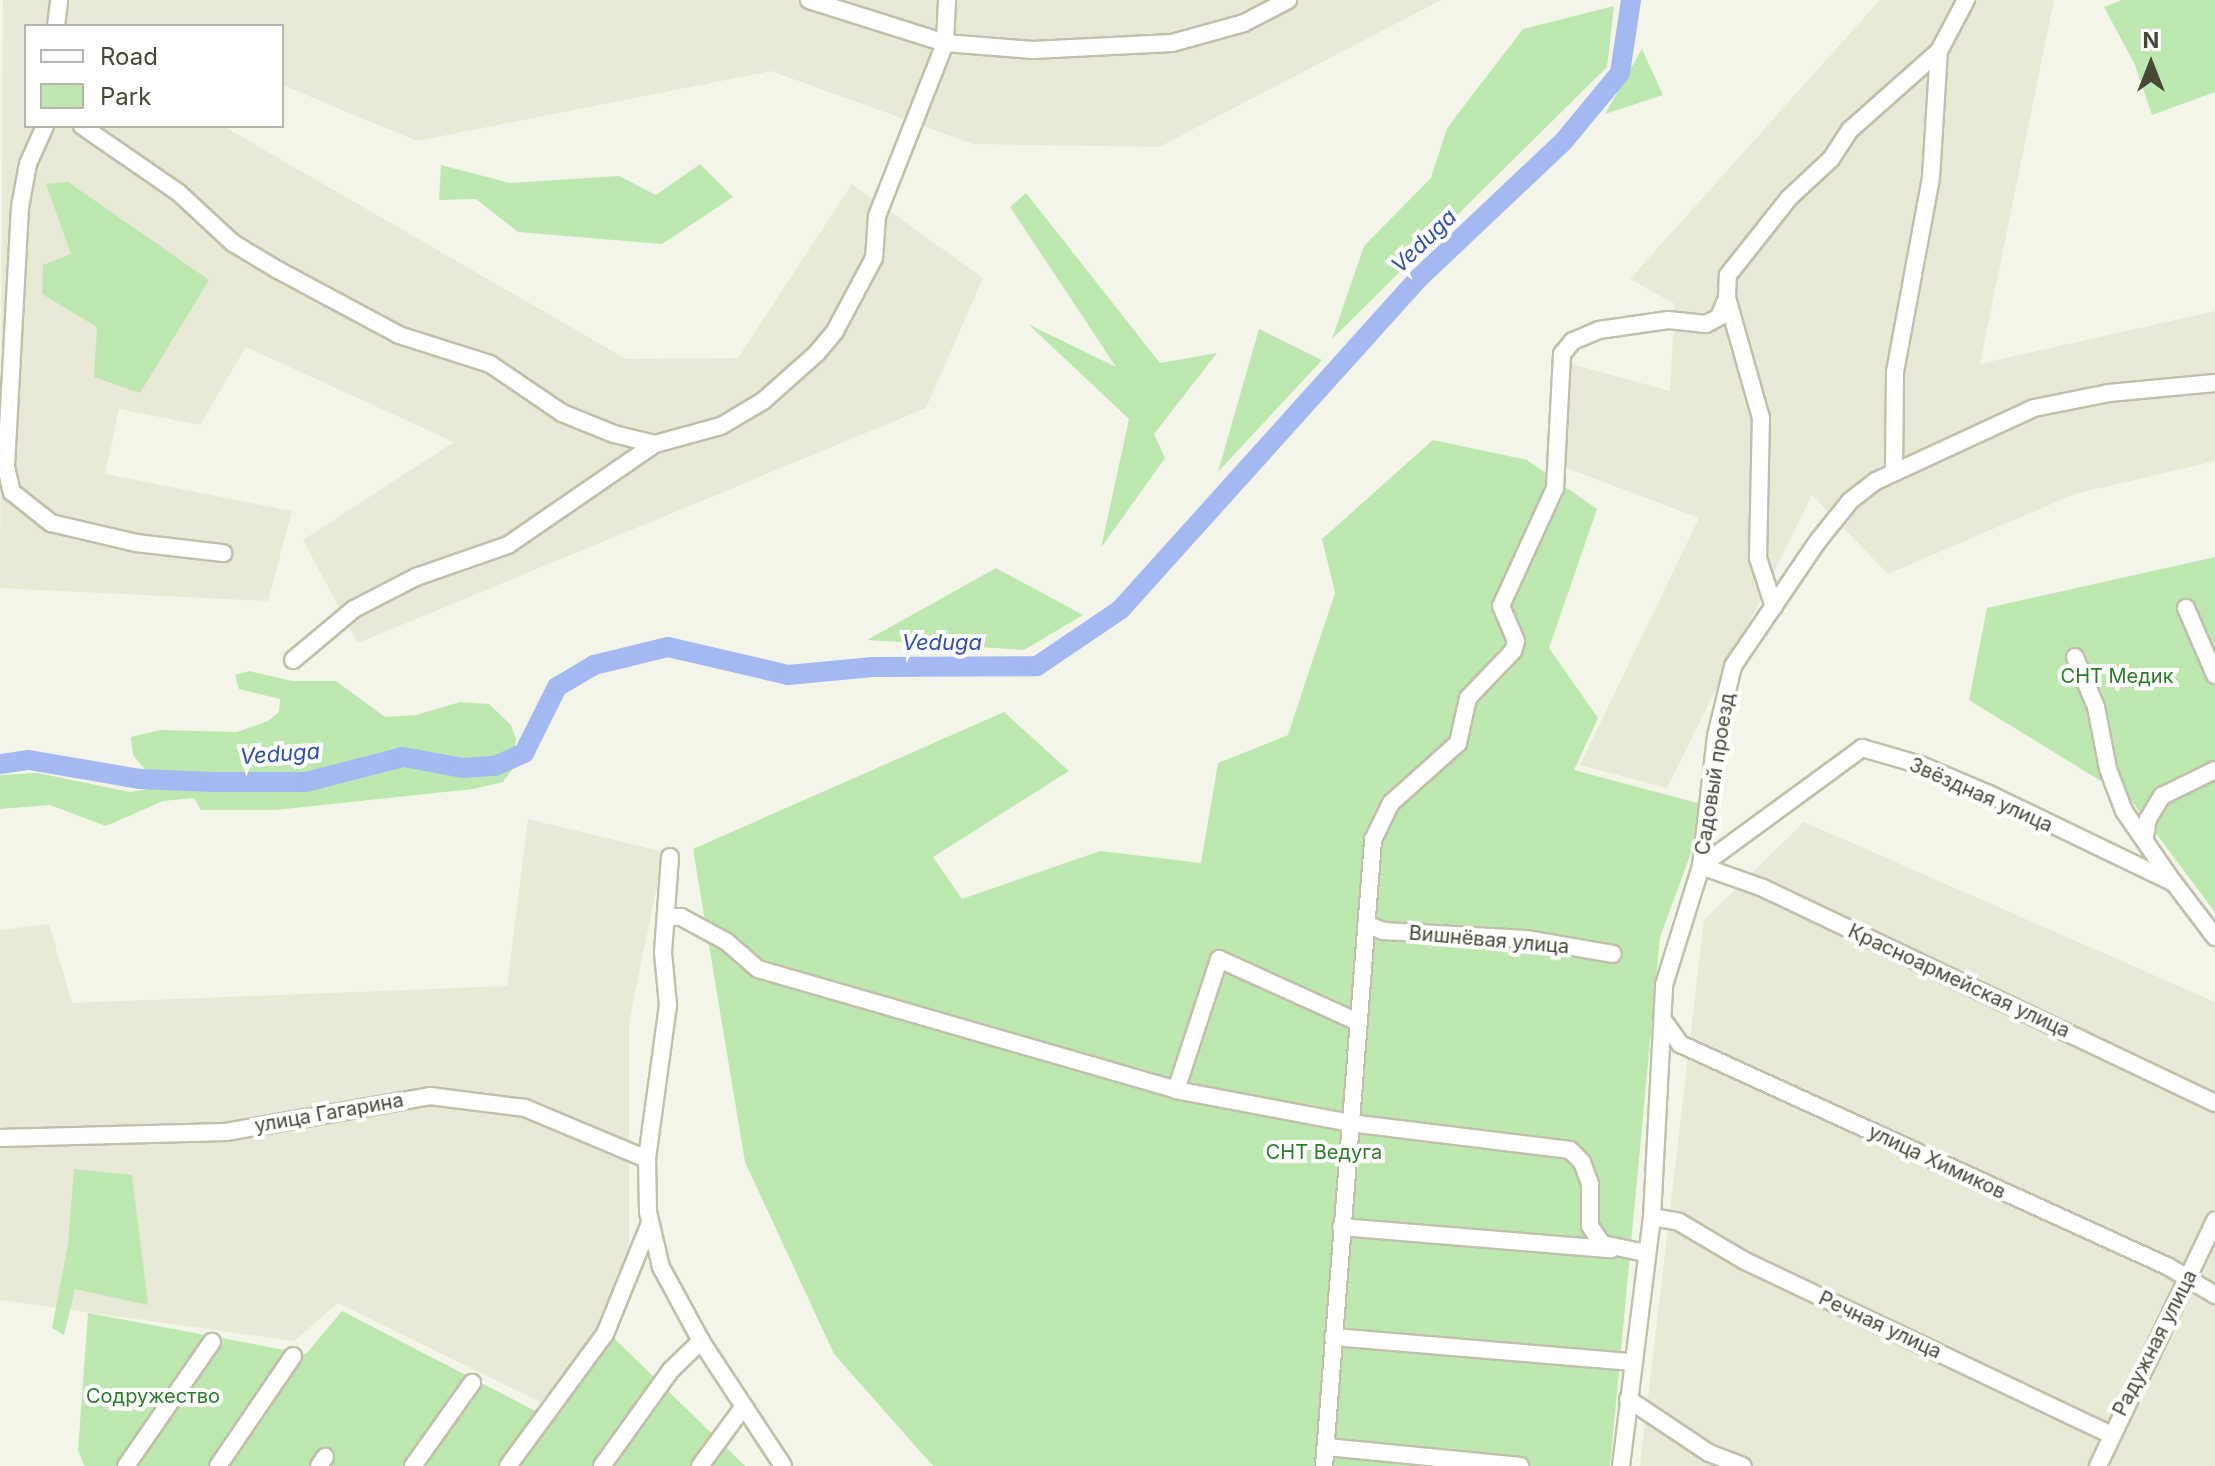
<!DOCTYPE html>
<html>
<head>
<meta charset="utf-8">
<style>
	body { margin:0 }
	#map { position:relative; width:2215px; height:1466px; overflow:hidden; background:#f4f5e9; font-family:Inter,sans-serif }
	div>[style] { position:absolute }
	[style*='--x'] { left:calc(var(--x)*1px); top:calc(var(--y)*1px); width:calc(var(--w)*1px); rotate:calc(var(--a)*1deg) }
	.residential>* { inset:0; background:#e8e9d7 }
	.green>* { inset:0; background:#bde9b1 }
	.river>* { height:20px; margin:-10px; padding:0 10px; transform-origin:10px; border-radius:10px; background:#a4b8f2 }
	.roads { filter:drop-shadow(2px 0 #c0c0ab) drop-shadow(-2px 0 #c0c0ab) drop-shadow(0 2px #c0c0ab) drop-shadow(0 -2px #c0c0ab) }
	.minor>* { height:16px; margin:-8px; padding:0 8px; transform-origin:8px; border-radius:8px; background:#fff }
	span { translate:-50% -50%; white-space:nowrap; text-align:center; line-height:1.15; -webkit-text-stroke:8px #fff; paint-order:stroke }
	.park-label { font-size:20px; color:#2b7c28 }
	.street-label { font-size:20px; color:#484837 }
	.water-label { font-size:22px; color:#2d4eb7; font-style:italic }
	.legend { position:absolute; left:24px; top:24px; width:260px; height:104px; box-sizing:border-box; background:#fff; border:2px solid #b6b6af; margin:0; padding:10px 14px; list-style:none; font-size:24px; color:#484837 }
	.legend li { display:flex; align-items:center; gap:16px; height:40px }
	.legend b { width:40px; border:2px solid #b6b6af }
	.north { position:absolute; left:2111px; top:24px; width:80px; height:80px; -webkit-text-stroke:6px #fff; paint-order:stroke; rotate:0deg; font-size:22px; font-weight:700; line-height:32px; text-align:center; color:#484837 }
	.north::after { content:''; display:block; margin:auto; width:28px; height:36px; background:#484837; clip-path:polygon(50% 0,100% 100%,50% 72%,0 100%) }
</style>
</head>
<body>
<div id="map">
	<div class="residential">
		<i style="clip-path:polygon(3px 0,1441px 0,1159px 147px,973px 144px,771px 71px,417px 141px,282px 85px,282px 26px,26px 26px,26px 126px,223px 126px,626px 359px,738px 358px,852px 184px,983px 278px,926px 408px,358px 643px,303px 540px,454px 442px,246px 347px,200px 425px,119px 409px,105px 474px,292px 511px,268px 601px,0 588px)"></i>
		<i style="clip-path:polygon(1880px 0,2054px 0,1980px 364px,2215px 311px,2215px 461px,2075px 494px,1888px 574px,1812px 495px,1667px 788px,1580px 765px,1699px 518px,1564px 467px,1568px 363px,1670px 391px,1675px 304px,1630px 279px)"></i>
		<i style="clip-path:polygon(528px 819px,664px 852px,629px 1022px,629px 1295px,544px 1404px,338px 1303px,294px 1341px,0 1300px,0 930px,49px 924px,72px 1003px,507px 986px)"></i>
		<i style="clip-path:polygon(1804px 822px,2215px 1002px,2215px 1466px,1640px 1466px,1704px 920px)"></i>
	</div>
	<div class="green">
		<i style="clip-path:polygon(2122px 0,2215px 0,2215px 92px,2152px 115px,2135px 65px,2104px 7px)"></i>
		<i style="clip-path:polygon(1614px 6px,1607px 67px,1332px 339px,1364px 246px,1431px 178px,1447px 128px,1523px 29px)"></i>
		<i style="clip-path:polygon(1642px 49px,1663px 95px,1605px 114px)"></i>
		<i style="clip-path:polygon(700px 164px,733px 197px,662px 244px,518px 232px,476px 199px,439px 200px,441px 165px,510px 183px,619px 176px,656px 195px)"></i>
		<i style="clip-path:polygon(68px 182px,209px 280px,140px 393px,94px 377px,97px 327px,42px 294px,43px 265px,71px 254px,46px 184px)"></i>
		<i style="clip-path:polygon(1026px 193px,1160px 363px,1217px 353px,1154px 434px,1165px 458px,1101px 548px,1129px 419px,1028px 324px,1116px 367px,1010px 207px)"></i>
		<i style="clip-path:polygon(1259px 329px,1322px 360px,1218px 472px)"></i>
		<i style="clip-path:polygon(1433px 440px,1527px 460px,1597px 509px,1549px 648px,1598px 718px,1574px 770px,1701px 804px,1691px 853px,1660px 937px,1610px 1466px,933px 1466px,834px 1354px,745px 1162px,693px 849px,1004px 712px,1069px 771px,933px 857px,962px 899px,1100px 851px,1201px 863px,1218px 763px,1288px 735px,1335px 593px,1322px 539px)"></i>
		<i style="clip-path:polygon(2215px 557px,2215px 912px,2130px 799px,1969px 700px,1987px 608px)"></i>
		<i style="clip-path:polygon(996px 568px,1083px 615px,1024px 650px,867px 640px)"></i>
		<i style="clip-path:polygon(249px 671px,292px 681px,336px 681px,385px 717px,416px 715px,460px 702px,489px 704px,511px 725px,516px 739px,512px 770px,503px 782px,473px 789px,275px 810px,201px 810px,194px 798px,163px 801px,106px 826px,50px 805px,0 809px,0 775px,38px 773px,130px 792px,160px 787px,133px 755px,131px 737px,160px 730px,237px 732px,268px 721px,279px 712px,280px 699px,239px 689px,235px 675px)"></i>
		<i style="clip-path:polygon(74px 1169px,132px 1175px,148px 1305px,75px 1289px,64px 1335px,52px 1328px,68px 1244px)"></i>
		<i style="clip-path:polygon(342px 1311px,551px 1419px,613px 1337px,745px 1466px,84px 1466px,78px 1450px,88px 1313px,306px 1354px)"></i>
	</div>
	<div class="river">
		<i style="--x:0;--y:764;--w:29;--a:-8"></i>
		<i style="--x:29;--y:760;--w:113;--a:9.7"></i>
		<i style="--x:140;--y:779;--w:73;--a:2.4"></i>
		<i style="--x:213;--y:782;--w:93;--a:0"></i>
		<i style="--x:306;--y:782;--w:100;--a:-14.5"></i>
		<i style="--x:403;--y:757;--w:61;--a:10.4"></i>
		<i style="--x:463;--y:768;--w:32;--a:-4"></i>
		<i style="--x:495;--y:766;--w:32;--a:-24"></i>
		<i style="--x:524;--y:753;--w:74;--a:-63.4"></i>
		<i style="--x:557;--y:687;--w:43;--a:-30.7"></i>
		<i style="--x:594;--y:665;--w:76;--a:-13.7"></i>
		<i style="--x:668;--y:647;--w:123;--a:13.1"></i>
		<i style="--x:788;--y:675;--w:85;--a:-5.4"></i>
		<i style="--x:873;--y:667;--w:164;--a:-0.3"></i>
		<i style="--x:1037;--y:666;--w:100;--a:-34"></i>
		<i style="--x:1120;--y:610;--w:447;--a:-48"></i>
		<i style="--x:1419;--y:278;--w:198;--a:-43.4"></i>
		<i style="--x:1563;--y:142;--w:89;--a:-50.4"></i>
		<i style="--x:1620;--y:73;--w:74;--a:-81.4"></i>
	</div>
	<div class="roads">
		<div class="minor">
			<i style="--x:809;--y:0;--w:143;--a:17.5"></i>
			<i style="--x:945;--y:43;--w:88;--a:4.5"></i>
			<i style="--x:1033;--y:50;--w:139;--a:-2.9"></i>
			<i style="--x:1172;--y:43;--w:75;--a:-15.5"></i>
			<i style="--x:1244;--y:23;--w:50;--a:-27.6"></i>
			<i style="--x:56;--y:26;--w:26;--a:-83"></i>
			<i style="--x:45;--y:126;--w:42;--a:114.1"></i>
			<i style="--x:28;--y:164;--w:44;--a:100.5"></i>
			<i style="--x:20;--y:207;--w:260;--a:93.1"></i>
			<i style="--x:6;--y:467;--w:26;--a:77"></i>
			<i style="--x:12;--y:492;--w:50;--a:38.5"></i>
			<i style="--x:51;--y:523;--w:87;--a:13.2"></i>
			<i style="--x:136;--y:543;--w:88;--a:6.6"></i>
			<i style="--x:82;--y:126;--w:118;--a:34.6"></i>
			<i style="--x:179;--y:193;--w:74;--a:42.8"></i>
			<i style="--x:233;--y:243;--w:52;--a:31"></i>
			<i style="--x:278;--y:270;--w:137;--a:28.2"></i>
			<i style="--x:399;--y:335;--w:96;--a:17.7"></i>
			<i style="--x:490;--y:364;--w:87;--a:34.2"></i>
			<i style="--x:562;--y:413;--w:56;--a:22"></i>
			<i style="--x:614;--y:434;--w:42;--a:13.7"></i>
			<i style="--x:1894;--y:471;--w:99;--a:-89.4"></i>
			<i style="--x:1895;--y:372;--w:198;--a:-79.5"></i>
			<i style="--x:1931;--y:177;--w:126;--a:-86.4"></i>
			<i style="--x:1774;--y:607;--w:52;--a:-108.1"></i>
			<i style="--x:1758;--y:558;--w:140;--a:-88.8"></i>
			<i style="--x:1761;--y:418;--w:125;--a:-105.8"></i>
			<i style="--x:1727;--y:298;--w:23;--a:-88"></i>
			<i style="--x:1728;--y:275;--w:98;--a:-51.6"></i>
			<i style="--x:1789;--y:198;--w:57;--a:-42.9"></i>
			<i style="--x:1831;--y:159;--w:35;--a:-57"></i>
			<i style="--x:1850;--y:130;--w:119;--a:-41.6"></i>
			<i style="--x:1939;--y:51;--w:58;--a:-62.1"></i>
			<i style="--x:2186;--y:608;--w:73;--a:66.6"></i>
			<i style="--x:2075;--y:657;--w:54;--a:67.2"></i>
			<i style="--x:2096;--y:707;--w:63;--a:79"></i>
			<i style="--x:2108;--y:769;--w:45;--a:69.1"></i>
			<i style="--x:2124;--y:811;--w:86;--a:55.4"></i>
			<i style="--x:293;--y:660;--w:80;--a:-39.9"></i>
			<i style="--x:354;--y:609;--w:70;--a:-27.3"></i>
			<i style="--x:416;--y:577;--w:97;--a:-19.2"></i>
			<i style="--x:508;--y:545;--w:178;--a:-34.5"></i>
			<i style="--x:655;--y:444;--w:68;--a:-15.3"></i>
			<i style="--x:721;--y:426;--w:49;--a:-30.8"></i>
			<i style="--x:763;--y:401;--w:71;--a:-41.6"></i>
			<i style="--x:816;--y:354;--w:30;--a:-50"></i>
			<i style="--x:835;--y:331;--w:83;--a:-61.9"></i>
			<i style="--x:874;--y:258;--w:42;--a:-85.9"></i>
			<i style="--x:877;--y:216;--w:186;--a:-68.5"></i>
			<i style="--x:945;--y:43;--w:43;--a:-87.3"></i>
			<i style="--x:2145;--y:837;--w:18;--a:-81"></i>
			<i style="--x:2148;--y:819;--w:27;--a:-59"></i>
			<i style="--x:2162;--y:796;--w:59;--a:-26.1"></i>
			<i style="--x:670;--y:857;--w:96;--a:94.2"></i>
			<i style="--x:663;--y:953;--w:52;--a:84.5"></i>
			<i style="--x:668;--y:1005;--w:155;--a:97.8"></i>
			<i style="--x:647;--y:1159;--w:53;--a:88.9"></i>
			<i style="--x:648;--y:1212;--w:57;--a:76.7"></i>
			<i style="--x:661;--y:1267;--w:84;--a:61.6"></i>
			<i style="--x:701;--y:1341;--w:149;--a:56.7"></i>
			<i style="--x:1701;--y:866;--w:200;--a:-36.2"></i>
			<i style="--x:1862;--y:748;--w:61;--a:16.1"></i>
			<i style="--x:1921;--y:765;--w:74;--a:23.1"></i>
			<i style="--x:1989;--y:794;--w:205;--a:25.7"></i>
			<i style="--x:2174;--y:883;--w:68;--a:52.8"></i>
			<i style="--x:1701;--y:866;--w:66;--a:19.5"></i>
			<i style="--x:1763;--y:888;--w:501;--a:25.44"></i>
			<i style="--x:667;--y:917;--w:14;--a:0"></i>
			<i style="--x:681;--y:917;--w:52;--a:28.5"></i>
			<i style="--x:727;--y:942;--w:41;--a:41.1"></i>
			<i style="--x:758;--y:969;--w:435;--a:16.1"></i>
			<i style="--x:1176;--y:1090;--w:138;--a:-71.8"></i>
			<i style="--x:1219;--y:959;--w:153;--a:24.4"></i>
			<i style="--x:1366;--y:924;--w:18;--a:22"></i>
			<i style="--x:1383;--y:931;--w:143;--a:3.2"></i>
			<i style="--x:1526;--y:939;--w:88;--a:9.8"></i>
			<i style="--x:1666;--y:1024;--w:24;--a:55"></i>
			<i style="--x:1680;--y:1044;--w:537;--a:24.51"></i>
			<i style="--x:2169;--y:1267;--w:54;--a:31.3"></i>
			<i style="--x:1176;--y:1090;--w:177;--a:10.7"></i>
			<i style="--x:1350;--y:1123;--w:222;--a:7"></i>
			<i style="--x:1570;--y:1150;--w:17;--a:45"></i>
			<i style="--x:1582;--y:1162;--w:23;--a:70"></i>
			<i style="--x:1590;--y:1184;--w:42;--a:90"></i>
			<i style="--x:1590;--y:1226;--w:22;--a:56"></i>
			<i style="--x:1602;--y:1244;--w:45;--a:11.6"></i>
			<i style="--x:0;--y:1138;--w:226;--a:-1.5"></i>
			<i style="--x:226;--y:1132;--w:207;--a:-10"></i>
			<i style="--x:430;--y:1096;--w:96;--a:7.2"></i>
			<i style="--x:525;--y:1108;--w:132;--a:22.7"></i>
			<i style="--x:1652;--y:1217;--w:27;--a:10"></i>
			<i style="--x:1679;--y:1222;--w:77;--a:30.6"></i>
			<i style="--x:1745;--y:1261;--w:404;--a:25.4"></i>
			<i style="--x:1341;--y:1227;--w:271;--a:4.7"></i>
			<i style="--x:1333;--y:1337;--w:301;--a:4.8"></i>
			<i style="--x:1628;--y:1399;--w:97;--a:33.7"></i>
			<i style="--x:1709;--y:1453;--w:36;--a:21"></i>
			<i style="--x:1327;--y:1447;--w:194;--a:5.6"></i>
			<i style="--x:126;--y:1466;--w:151;--a:-55.3"></i>
			<i style="--x:218;--y:1466;--w:133;--a:-55.7"></i>
			<i style="--x:319;--y:1466;--w:11;--a:-56"></i>
			<i style="--x:413;--y:1466;--w:102;--a:-54.6"></i>
			<i style="--x:508;--y:1466;--w:164;--a:-53.7"></i>
			<i style="--x:605;--y:1334;--w:120;--a:-67.9"></i>
			<i style="--x:602;--y:1466;--w:118;--a:-54.3"></i>
			<i style="--x:671;--y:1370;--w:42;--a:-44"></i>
			<i style="--x:700;--y:1466;--w:74;--a:-53.7"></i>
			<i style="--x:1324;--y:1466;--w:628;--a:-85.52"></i>
			<i style="--x:1373;--y:840;--w:41;--a:-64.1"></i>
			<i style="--x:1391;--y:803;--w:90;--a:-41.8"></i>
			<i style="--x:1458;--y:743;--w:46;--a:-77.5"></i>
			<i style="--x:1468;--y:698;--w:65;--a:-46.2"></i>
			<i style="--x:1513;--y:651;--w:10;--a:-73"></i>
			<i style="--x:1516;--y:641;--w:38;--a:-113"></i>
			<i style="--x:1501;--y:606;--w:130;--a:-65.4"></i>
			<i style="--x:1555;--y:488;--w:134;--a:-87"></i>
			<i style="--x:1562;--y:354;--w:17;--a:-50"></i>
			<i style="--x:1573;--y:341;--w:28;--a:-23"></i>
			<i style="--x:1599;--y:330;--w:70;--a:-8.2"></i>
			<i style="--x:1668;--y:320;--w:38;--a:6"></i>
			<i style="--x:1706;--y:324;--w:15;--a:-28"></i>
			<i style="--x:1719;--y:317;--w:21;--a:-67"></i>
			<i style="--x:1621;--y:1466;--w:251;--a:-82.9"></i>
			<i style="--x:1652;--y:1217;--w:232;--a:-87"></i>
			<i style="--x:1664;--y:985;--w:125;--a:-72.7"></i>
			<i style="--x:1701;--y:866;--w:131;--a:-83.4"></i>
			<i style="--x:1716;--y:736;--w:72;--a:-76.3"></i>
			<i style="--x:1733;--y:666;--w:151;--a:-55.8"></i>
			<i style="--x:1818;--y:541;--w:51;--a:-51.3"></i>
			<i style="--x:1850;--y:501;--w:33;--a:-38"></i>
			<i style="--x:1876;--y:481;--w:174;--a:-24.8"></i>
			<i style="--x:2034;--y:408;--w:76;--a:-11.3"></i>
			<i style="--x:2109;--y:393;--w:106;--a:-5.4"></i>
			<i style="--x:2098;--y:1466;--w:272;--a:-64.5"></i>
		</div>
	</div>
	<div class="park-label">
		<span style="left:2117px;top:676px">СНТ Медик</span>
		<span style="left:1324px;top:1152px">СНТ Ведуга</span>
		<span style="left:153px;top:1396px">Содружество</span>
	</div>
	<div class="street-label">
		<span style="left:1715px;top:774px;rotate:-81deg">Садовый проезд</span>
		<span style="left:1981px;top:795px;rotate:24deg">Звёздная улица</span>
		<span style="left:1489px;top:940px;rotate:5deg">Вишнёвая улица</span>
		<span style="left:1959px;top:981px;rotate:25deg">Красноармейская улица</span>
		<span style="left:329px;top:1113px;rotate:-10deg">улица Гагарина</span>
		<span style="left:1937px;top:1162px;rotate:25deg">улица Химиков</span>
		<span style="left:1880px;top:1325px;rotate:25deg">Речная улица</span>
		<span style="left:2155px;top:1343px;rotate:-63deg">Радужная улица</span>
	</div>
	<div class="water-label">
		<span style="left:1424px;top:241px;rotate:-44deg">Veduga</span>
		<span style="left:942px;top:643px">Veduga</span>
		<span style="left:280px;top:754px;rotate:-4deg">Veduga</span>
	</div>
	<ul class="legend">
	<li><b style="height:10px;background:#fff"></b>Road</li>
	<li><b style="height:22px;background:#bde9b1"></b>Park</li>
	</ul>
	<div class="north">N</div>
</div>
</body>
</html>
